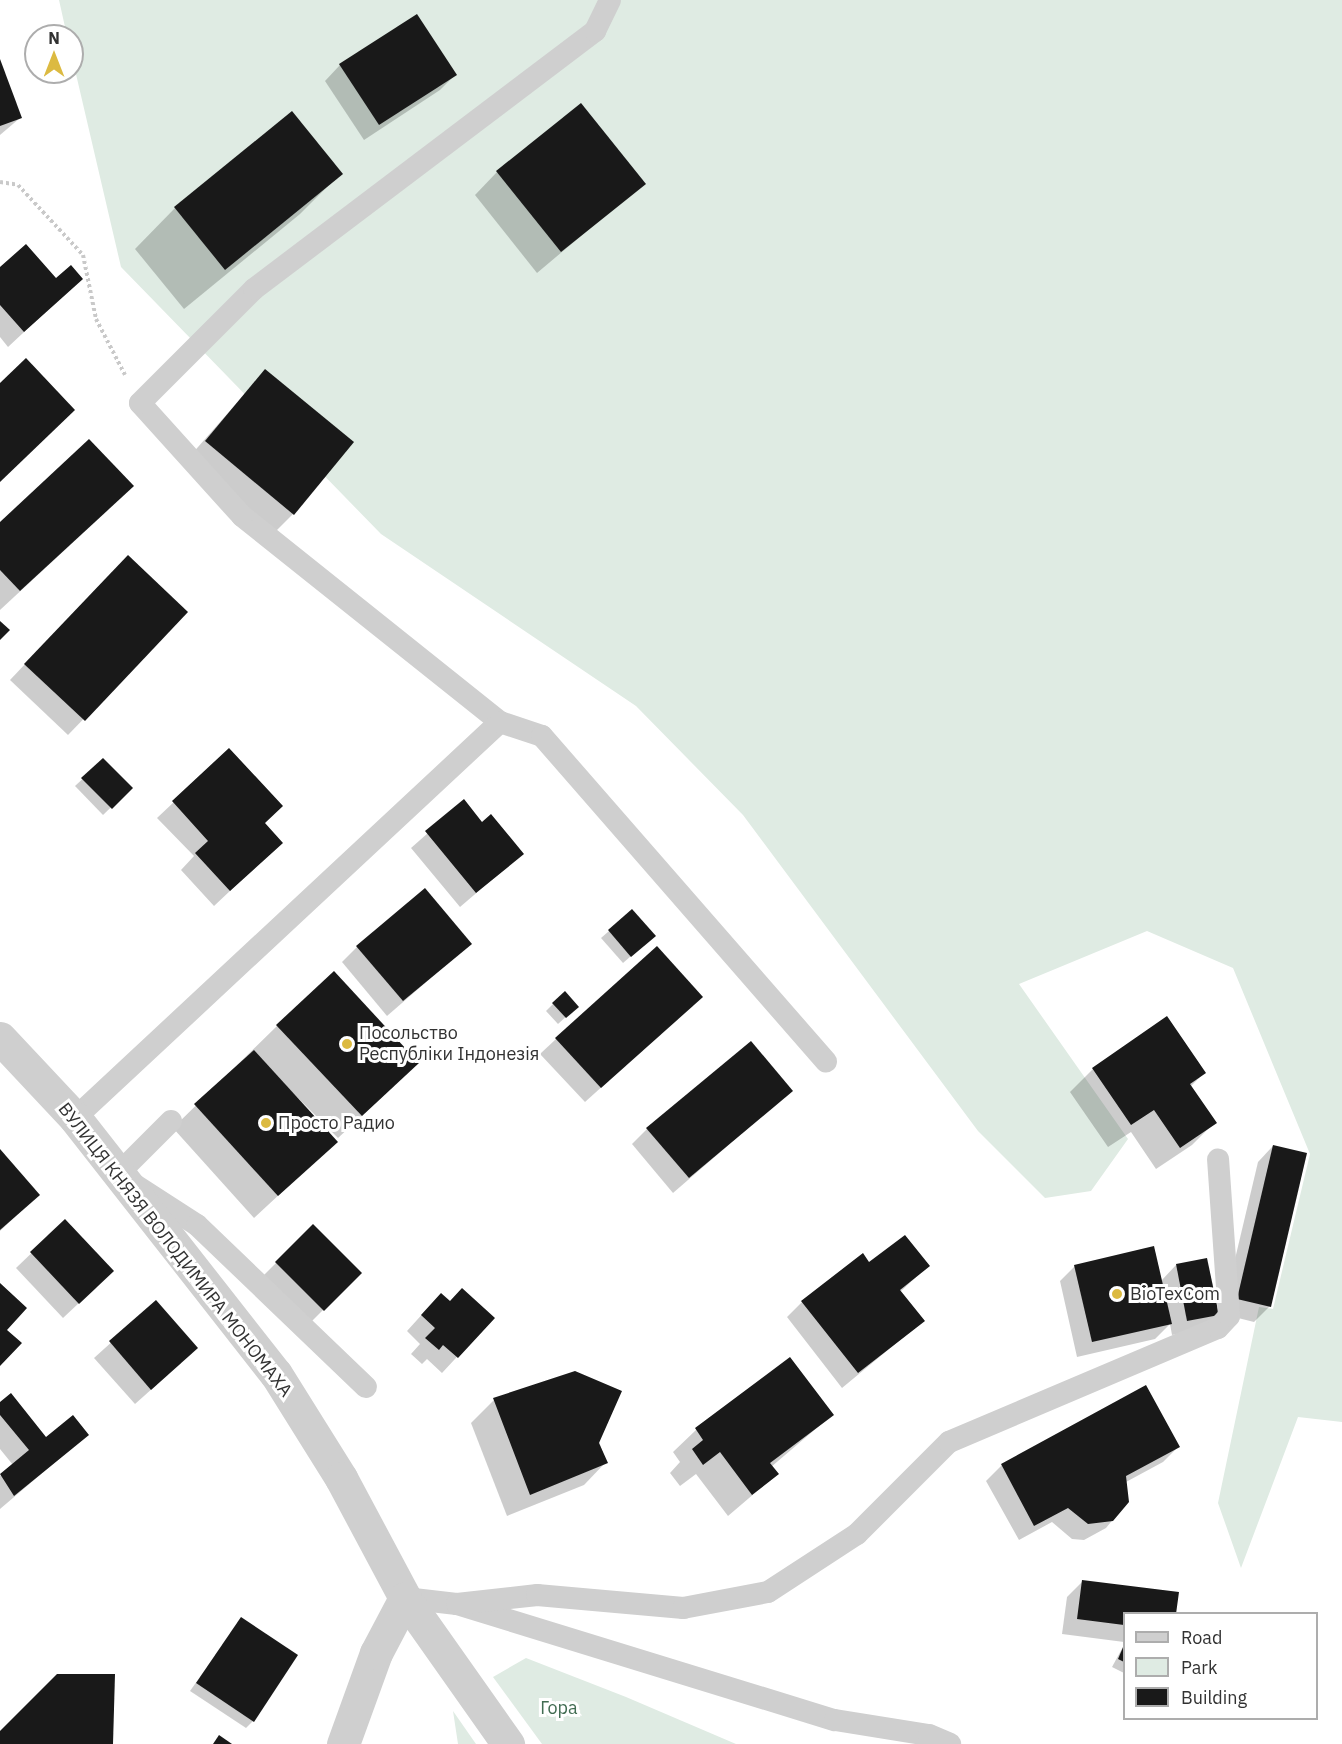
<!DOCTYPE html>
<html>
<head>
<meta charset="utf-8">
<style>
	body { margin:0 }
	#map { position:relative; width:1342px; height:1744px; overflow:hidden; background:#fff; font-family:"IBM Plex Sans",sans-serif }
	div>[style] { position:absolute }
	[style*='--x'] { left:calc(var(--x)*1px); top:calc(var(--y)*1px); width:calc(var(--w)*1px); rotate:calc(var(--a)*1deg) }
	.green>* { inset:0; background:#dfebe3 }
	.shadow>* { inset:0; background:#0003 }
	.building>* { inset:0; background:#191919 }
	.path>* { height:4px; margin-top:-2px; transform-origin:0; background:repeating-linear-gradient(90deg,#c9c9c9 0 3px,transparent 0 6px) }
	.lane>* { height:22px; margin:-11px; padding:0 11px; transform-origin:11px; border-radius:11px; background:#cfcfcf }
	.street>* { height:33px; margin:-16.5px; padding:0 16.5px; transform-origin:16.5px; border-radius:16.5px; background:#cfcfcf }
	.dots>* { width:16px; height:16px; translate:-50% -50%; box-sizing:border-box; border:3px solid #fff; border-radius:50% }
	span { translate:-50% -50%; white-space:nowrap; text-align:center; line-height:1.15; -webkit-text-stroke:6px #fff; paint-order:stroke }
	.poi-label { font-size:18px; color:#323232 }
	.left { translate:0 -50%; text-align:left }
	.street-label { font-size:18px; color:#323232 }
	.park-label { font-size:18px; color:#416c52 }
	.legend { position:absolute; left:1123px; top:1612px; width:195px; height:108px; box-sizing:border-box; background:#fff; border:2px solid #adadad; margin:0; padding:8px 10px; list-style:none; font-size:18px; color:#323232 }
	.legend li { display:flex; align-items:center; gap:12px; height:30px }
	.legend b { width:30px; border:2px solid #adadad }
	.north { position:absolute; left:24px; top:24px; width:60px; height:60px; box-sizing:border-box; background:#fff; border:2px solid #adadad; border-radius:50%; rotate:0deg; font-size:16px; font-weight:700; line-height:24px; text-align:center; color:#323232 }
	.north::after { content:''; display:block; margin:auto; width:21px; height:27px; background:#dcba41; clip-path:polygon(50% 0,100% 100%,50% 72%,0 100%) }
</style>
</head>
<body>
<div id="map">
	<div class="green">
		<i style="clip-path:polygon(59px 0,1342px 0,1342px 1422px,1298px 1417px,1241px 1568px,1218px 1503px,1259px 1307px,1273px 1309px,1310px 1154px,1233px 968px,1147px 931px,1019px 984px,1128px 1139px,1091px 1191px,1045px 1198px,978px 1131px,743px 815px,636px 706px,381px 534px,121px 267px,72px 57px,72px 36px,67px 36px)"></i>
		<i style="clip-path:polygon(526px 1658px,626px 1697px,736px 1744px,542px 1744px,493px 1677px)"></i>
		<i style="clip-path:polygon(453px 1711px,476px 1744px,458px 1744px)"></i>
	</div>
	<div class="shadow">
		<i style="clip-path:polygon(0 62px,20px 118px,0 135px)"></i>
		<i style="clip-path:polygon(340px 65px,455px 75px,440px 90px,364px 140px,325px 81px)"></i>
		<i style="clip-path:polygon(291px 113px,341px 173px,300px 214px,184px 309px,135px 249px,175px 208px)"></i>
		<i style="clip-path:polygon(497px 172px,644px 183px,537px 273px,475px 195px)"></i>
		<i style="clip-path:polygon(0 269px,56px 280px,81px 279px,8px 347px,0 337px)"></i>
		<i style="clip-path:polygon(265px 371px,293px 514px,270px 537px,183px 464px)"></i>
		<i style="clip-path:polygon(109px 509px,0 610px,0 524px)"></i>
		<i style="clip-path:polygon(112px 572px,186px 613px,68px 735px,10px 680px)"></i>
		<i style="clip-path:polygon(229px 750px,263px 824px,265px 858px,214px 906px,181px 870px,194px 856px,157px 818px)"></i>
		<i style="clip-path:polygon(103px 760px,131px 788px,103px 815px,75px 786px)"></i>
		<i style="clip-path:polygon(463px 802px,481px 824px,522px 854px,460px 907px,411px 848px)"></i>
		<i style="clip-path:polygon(632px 911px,646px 943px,623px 963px,601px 938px)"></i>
		<i style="clip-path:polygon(470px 944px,387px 1016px,342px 962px,357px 947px)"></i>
		<i style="clip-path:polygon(553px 1004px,569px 1014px,558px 1024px,546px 1011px)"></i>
		<i style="clip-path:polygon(685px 1012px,585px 1102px,540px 1054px,556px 1039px)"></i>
		<i style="clip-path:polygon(277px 1026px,394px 1086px,338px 1138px,283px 1083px,336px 1142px,254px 1218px,173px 1128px)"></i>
		<i style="clip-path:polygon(1093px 1069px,1204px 1073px,1190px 1087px,1215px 1122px,1192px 1145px,1156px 1169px,1131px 1132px,1108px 1147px,1070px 1092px)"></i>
		<i style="clip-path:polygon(791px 1091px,673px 1193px,632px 1144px,647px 1129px)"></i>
		<i style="clip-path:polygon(1273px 1146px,1270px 1306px,1254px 1322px,1222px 1314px,1258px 1162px)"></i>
		<i style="clip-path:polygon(0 1152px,38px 1195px,0 1231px)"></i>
		<i style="clip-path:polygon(65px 1221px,97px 1286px,63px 1318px,16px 1268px)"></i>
		<i style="clip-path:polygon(313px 1226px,360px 1273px,308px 1325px,261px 1278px)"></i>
		<i style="clip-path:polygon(869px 1264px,928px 1266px,900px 1292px,923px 1321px,842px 1388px,787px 1317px,802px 1302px)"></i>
		<i style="clip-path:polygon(1176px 1265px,1217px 1314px,1202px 1330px,1172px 1335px,1170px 1324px,1155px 1339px,1077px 1357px,1060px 1281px,1075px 1266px,1161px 1281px)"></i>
		<i style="clip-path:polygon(156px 1302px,181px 1363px,135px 1404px,94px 1358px)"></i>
		<i style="clip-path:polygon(426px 1310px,493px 1318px,442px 1373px,427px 1359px,422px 1364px,411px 1354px,420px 1344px,407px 1331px)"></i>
		<i style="clip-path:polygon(789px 1359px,832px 1415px,771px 1467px,777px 1474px,728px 1516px,696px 1474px,680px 1486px,670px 1473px,680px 1462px,673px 1452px,696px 1430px)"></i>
		<i style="clip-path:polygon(575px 1372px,606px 1462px,584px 1485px,507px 1516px,471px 1423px,494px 1400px)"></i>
		<i style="clip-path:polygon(1146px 1387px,1178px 1447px,1163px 1462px,1126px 1482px,1128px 1501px,1106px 1528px,1084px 1540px,1072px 1539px,1052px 1522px,1019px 1540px,986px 1481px,1002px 1465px)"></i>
		<i style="clip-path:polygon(0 1404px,46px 1439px,87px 1435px,0 1509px,0 1476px,13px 1465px,0 1449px)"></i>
		<i style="clip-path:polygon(1082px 1582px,1124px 1614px,1124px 1642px,1062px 1634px,1067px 1597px)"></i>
		<i style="clip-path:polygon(241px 1619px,253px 1721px,246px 1728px,190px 1691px)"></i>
		<i style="clip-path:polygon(1124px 1645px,1124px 1673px,1112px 1667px)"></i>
	</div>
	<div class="building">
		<i style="clip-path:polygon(417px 14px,457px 75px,379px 125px,339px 64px)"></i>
		<i style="clip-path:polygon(0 59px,22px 118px,0 126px)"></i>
		<i style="clip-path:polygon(581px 103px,646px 184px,561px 252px,496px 171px)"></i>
		<i style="clip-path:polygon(292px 111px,343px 174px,225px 270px,174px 207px)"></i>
		<i style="clip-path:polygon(26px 244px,56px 278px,71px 265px,83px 279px,24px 332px,0 305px,0 267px)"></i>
		<i style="clip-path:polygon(26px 358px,75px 410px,0 482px,0 383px)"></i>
		<i style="clip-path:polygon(265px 369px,354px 442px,294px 515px,205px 441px)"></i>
		<i style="clip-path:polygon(89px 439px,134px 486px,20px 591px,0 570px,0 522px)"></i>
		<i style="clip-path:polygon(128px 555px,188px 612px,85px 721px,24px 664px)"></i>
		<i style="clip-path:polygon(0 621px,10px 630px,0 640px)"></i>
		<i style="clip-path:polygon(229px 748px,283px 806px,265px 823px,283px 843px,230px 891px,195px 853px,208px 841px,172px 801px)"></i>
		<i style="clip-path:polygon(103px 758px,133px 788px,112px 809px,81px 778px)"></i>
		<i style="clip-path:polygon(464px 799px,482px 822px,491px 814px,524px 854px,476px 893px,425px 831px)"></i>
		<i style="clip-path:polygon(425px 888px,472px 944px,403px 1001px,356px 946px)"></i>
		<i style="clip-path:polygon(632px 909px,656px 936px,631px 957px,608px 930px)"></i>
		<i style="clip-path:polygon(657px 946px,703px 997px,601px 1088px,555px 1038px)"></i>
		<i style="clip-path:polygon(334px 971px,419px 1063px,362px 1116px,276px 1025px)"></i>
		<i style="clip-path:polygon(565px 991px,579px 1007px,566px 1018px,552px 1003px)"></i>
		<i style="clip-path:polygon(1167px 1016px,1206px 1073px,1190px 1084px,1217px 1123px,1180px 1148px,1154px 1110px,1131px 1125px,1092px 1068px)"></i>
		<i style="clip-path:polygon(751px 1041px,793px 1091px,689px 1178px,646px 1128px)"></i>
		<i style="clip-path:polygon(254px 1050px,338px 1142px,278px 1196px,194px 1104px)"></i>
		<i style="clip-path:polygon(1273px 1145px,1307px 1153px,1271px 1307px,1237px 1299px)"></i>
		<i style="clip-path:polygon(0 1149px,40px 1195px,0 1230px)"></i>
		<i style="clip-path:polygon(65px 1219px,114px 1271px,79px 1304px,30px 1252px)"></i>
		<i style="clip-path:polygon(313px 1224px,362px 1273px,324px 1311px,275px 1262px)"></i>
		<i style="clip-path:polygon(905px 1235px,930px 1266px,900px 1290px,925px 1321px,858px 1373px,801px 1301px,863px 1253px,869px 1262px)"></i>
		<i style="clip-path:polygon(1154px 1246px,1172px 1324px,1092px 1342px,1074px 1265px)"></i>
		<i style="clip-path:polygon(1207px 1258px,1219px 1315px,1187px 1321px,1176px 1264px)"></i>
		<i style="clip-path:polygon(0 1283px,27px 1308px,7px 1330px,22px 1343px,0 1366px)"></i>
		<i style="clip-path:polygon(462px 1288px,495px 1318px,458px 1358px,443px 1345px,439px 1350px,425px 1338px,435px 1328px,421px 1315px,441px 1293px,450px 1301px)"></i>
		<i style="clip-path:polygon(156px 1300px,198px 1348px,151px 1390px,109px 1341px)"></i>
		<i style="clip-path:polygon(790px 1357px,834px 1415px,770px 1463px,779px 1474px,752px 1495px,720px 1452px,703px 1465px,692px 1449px,703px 1440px,695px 1428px)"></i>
		<i style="clip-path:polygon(575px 1371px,622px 1391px,599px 1443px,608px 1463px,530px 1495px,493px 1398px)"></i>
		<i style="clip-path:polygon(1146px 1385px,1180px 1447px,1126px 1476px,1129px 1502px,1113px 1521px,1088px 1524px,1068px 1508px,1034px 1526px,1001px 1464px)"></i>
		<i style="clip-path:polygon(11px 1393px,46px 1437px,73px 1415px,89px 1435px,14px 1496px,0 1474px,29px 1450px,0 1415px,0 1402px)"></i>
		<i style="clip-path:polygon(1082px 1580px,1179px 1592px,1176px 1614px,1124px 1614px,1124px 1625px,1077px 1619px)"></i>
		<i style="clip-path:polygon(241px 1617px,298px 1655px,254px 1722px,196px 1683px)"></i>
		<i style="clip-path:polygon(1124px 1645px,1124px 1662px,1118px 1659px)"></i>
		<i style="clip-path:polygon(57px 1674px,115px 1674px,113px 1744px,0 1744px,0 1731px)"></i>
		<i style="clip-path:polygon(219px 1735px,232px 1744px,213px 1744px)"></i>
	</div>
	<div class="path">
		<i style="--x:0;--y:182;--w:18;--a:9"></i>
		<i style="--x:18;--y:185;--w:96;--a:47.1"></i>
		<i style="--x:83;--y:255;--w:65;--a:78.5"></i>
		<i style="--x:96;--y:319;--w:63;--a:62.6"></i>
	</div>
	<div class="lane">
		<i style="--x:500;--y:722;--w:330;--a:-141.4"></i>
		<i style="--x:242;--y:516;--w:152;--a:-132.1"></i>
		<i style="--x:140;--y:403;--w:161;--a:-45"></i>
		<i style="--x:254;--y:289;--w:428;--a:-37.1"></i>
		<i style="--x:595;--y:31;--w:34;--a:-64"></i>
		<i style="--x:75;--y:1118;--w:581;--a:-42.98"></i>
		<i style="--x:500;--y:722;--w:44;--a:18.4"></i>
		<i style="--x:542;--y:736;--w:432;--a:48.9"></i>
		<i style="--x:171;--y:1121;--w:75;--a:135"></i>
		<i style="--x:118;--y:1174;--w:94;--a:32.8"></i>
		<i style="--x:197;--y:1225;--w:234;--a:43.8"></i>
		<i style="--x:405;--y:1598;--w:52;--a:6.6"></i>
		<i style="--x:457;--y:1604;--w:395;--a:17.1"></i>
		<i style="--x:835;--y:1720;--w:95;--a:9.1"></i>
		<i style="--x:929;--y:1735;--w:23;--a:23"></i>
		<i style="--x:457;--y:1604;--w:81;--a:-6.4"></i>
		<i style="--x:537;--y:1595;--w:147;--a:5.1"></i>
		<i style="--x:683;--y:1608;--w:86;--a:-10.7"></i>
		<i style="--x:768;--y:1592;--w:106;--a:-33.1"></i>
		<i style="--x:857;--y:1534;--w:130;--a:-45"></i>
		<i style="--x:949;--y:1442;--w:292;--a:-23"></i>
		<i style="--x:1218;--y:1328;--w:16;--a:-47"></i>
		<i style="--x:1229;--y:1316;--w:157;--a:-94"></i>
	</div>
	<div class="street">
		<i style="--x:0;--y:1038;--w:110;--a:46.8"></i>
		<i style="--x:75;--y:1118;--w:325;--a:51.9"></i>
		<i style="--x:276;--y:1374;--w:123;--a:58"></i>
		<i style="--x:341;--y:1478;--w:136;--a:61.9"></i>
		<i style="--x:405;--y:1598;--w:179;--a:54.8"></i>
		<i style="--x:343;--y:1744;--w:97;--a:-70.1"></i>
		<i style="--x:376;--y:1653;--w:62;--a:-62.2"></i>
	</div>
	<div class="dots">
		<i style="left:347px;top:1044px;background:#dcba41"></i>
		<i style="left:266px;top:1123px;background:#dcba41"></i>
		<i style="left:1117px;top:1294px;background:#dcba41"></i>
	</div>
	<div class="poi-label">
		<span class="left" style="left:359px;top:1044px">Посольство<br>Республіки Індонезія</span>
		<span class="left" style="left:278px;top:1123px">Просто Радио</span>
		<span class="left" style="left:1130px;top:1294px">BioTexCom</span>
	</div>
	<div class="street-label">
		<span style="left:175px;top:1250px;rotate:52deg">ВУЛИЦЯ КНЯЗЯ ВОЛОДИМИРА МОНОМАХА</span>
	</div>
	<div class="park-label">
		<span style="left:559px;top:1708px">Гора</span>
	</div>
	<ul class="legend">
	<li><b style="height:8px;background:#cfcfcf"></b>Road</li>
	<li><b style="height:16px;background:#dfebe3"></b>Park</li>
	<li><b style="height:16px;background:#191919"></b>Building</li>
	</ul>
	<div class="north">N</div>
</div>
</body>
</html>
